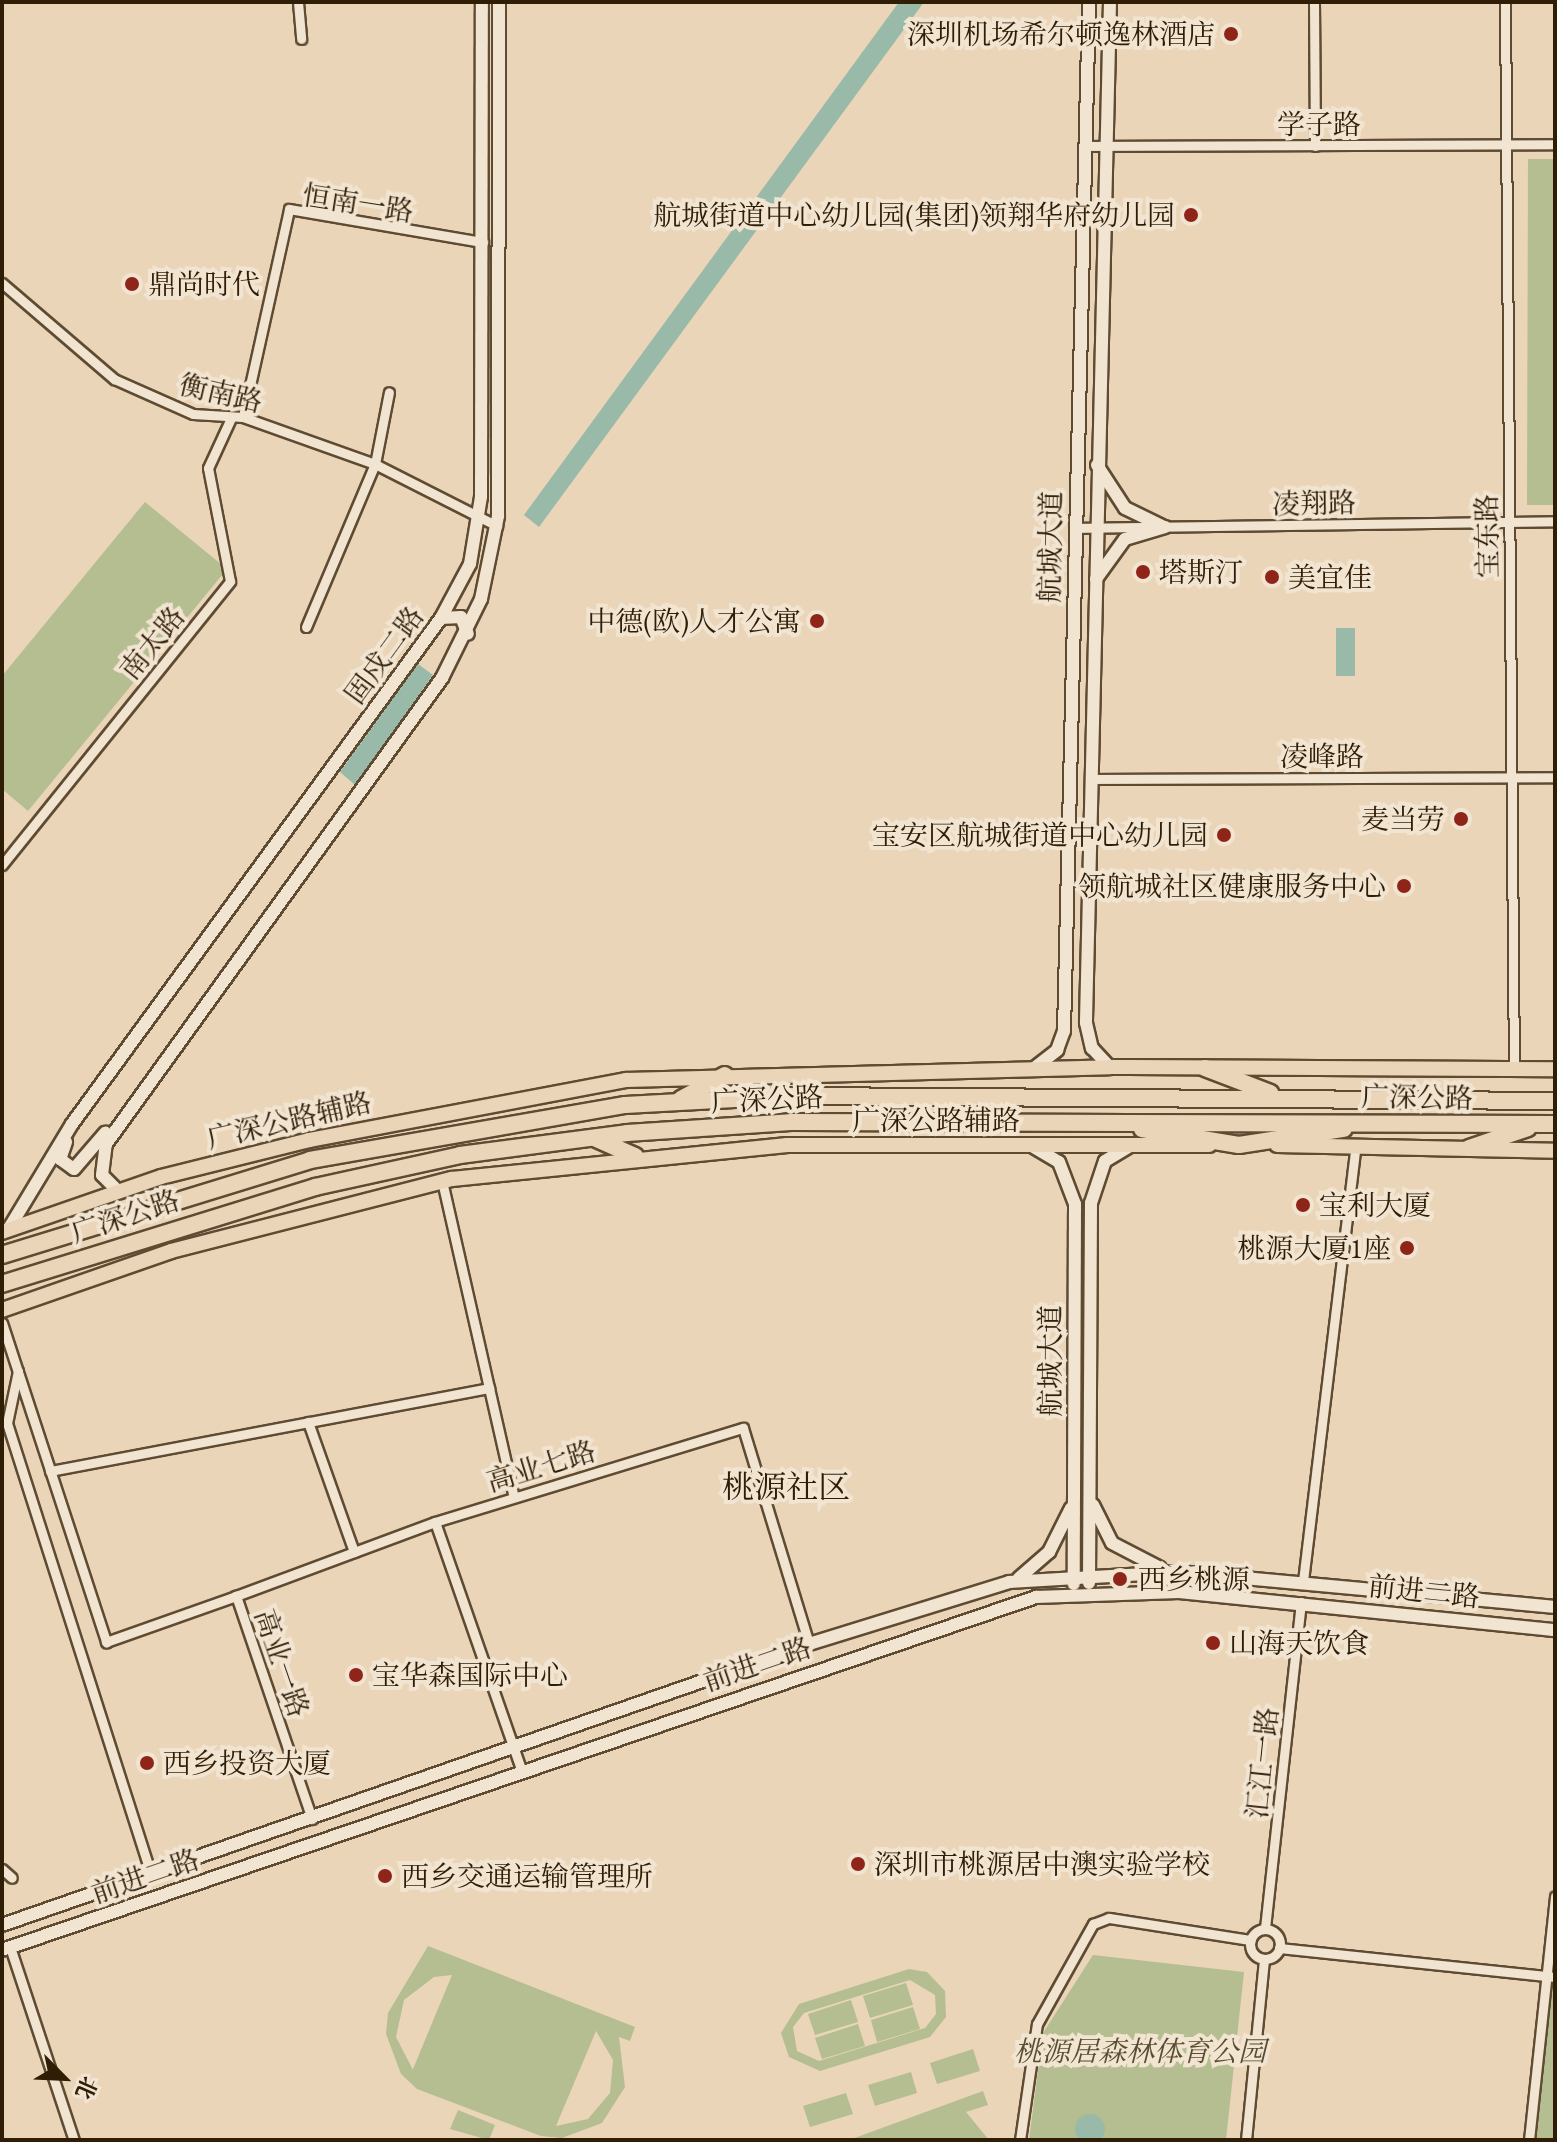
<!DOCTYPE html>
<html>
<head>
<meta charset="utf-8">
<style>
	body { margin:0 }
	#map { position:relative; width:1557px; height:2142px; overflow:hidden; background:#ead5b8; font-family:"EB Garamond","Noto Serif SC",serif }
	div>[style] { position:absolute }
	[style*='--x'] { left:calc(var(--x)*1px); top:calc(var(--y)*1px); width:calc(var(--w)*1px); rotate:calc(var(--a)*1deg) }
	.green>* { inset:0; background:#b4be91 }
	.water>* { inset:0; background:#99b9a9 }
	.round { border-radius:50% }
	.roads { filter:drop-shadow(2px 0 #5e4b32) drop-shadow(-2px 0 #5e4b32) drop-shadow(0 2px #5e4b32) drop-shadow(0 -2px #5e4b32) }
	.street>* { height:9px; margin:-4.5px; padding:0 4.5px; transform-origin:4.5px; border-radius:4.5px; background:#f1e4d1 }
	.street>.ring { margin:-4.5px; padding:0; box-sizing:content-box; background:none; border:9px solid #f1e4d1; border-radius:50% }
	.secondary>* { height:12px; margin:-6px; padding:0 6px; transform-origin:6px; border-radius:6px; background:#f1e4d1 }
	.primary>* { height:14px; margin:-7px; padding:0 7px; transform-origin:7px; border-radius:7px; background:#ead5b8 }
	.highway>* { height:16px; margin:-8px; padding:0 8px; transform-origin:8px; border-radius:8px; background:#ead5b8 }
	.dots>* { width:22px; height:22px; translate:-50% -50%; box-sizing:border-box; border:4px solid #f1e4d1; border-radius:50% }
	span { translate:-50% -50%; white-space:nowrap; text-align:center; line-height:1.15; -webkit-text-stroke:8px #f1e4d1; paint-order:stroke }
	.poi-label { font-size:28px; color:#301d06 }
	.right { translate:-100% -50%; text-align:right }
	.left { translate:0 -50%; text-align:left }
	.street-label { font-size:28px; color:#301d06 }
	.park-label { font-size:28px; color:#584d30; font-style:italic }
	.quarter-label { font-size:32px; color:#301d06 }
	.frame { position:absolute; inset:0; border:4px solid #301d06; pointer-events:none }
	.north { position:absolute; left:24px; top:2038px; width:80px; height:80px; -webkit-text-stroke:6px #f1e4d1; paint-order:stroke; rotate:114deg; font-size:22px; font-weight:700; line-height:32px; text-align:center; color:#301d06 }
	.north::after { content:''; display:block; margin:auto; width:28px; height:36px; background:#301d06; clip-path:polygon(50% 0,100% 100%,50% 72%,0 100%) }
</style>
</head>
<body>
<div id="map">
	<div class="green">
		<i style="clip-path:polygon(1528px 159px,1555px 159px,1555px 505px,1527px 505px)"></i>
		<i style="clip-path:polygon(145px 502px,227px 569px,28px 811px,2px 789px,2px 676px)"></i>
		<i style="clip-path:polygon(evenodd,428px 1946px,635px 2027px,630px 2041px,619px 2037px,625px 2087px,602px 2123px,562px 2138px,541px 2136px,417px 2089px,401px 2074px,386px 2034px,388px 2013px,428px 1946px,452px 1975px,413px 2069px,413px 2070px,396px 2037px,404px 2000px,434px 1977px,452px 1975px,428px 1946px,596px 2031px,613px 2060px,610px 2093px,588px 2119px,556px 2126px,596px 2031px)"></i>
		<i style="clip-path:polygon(1093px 1955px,1244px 1972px,1226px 2140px,1029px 2140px,1043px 2033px)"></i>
		<i style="clip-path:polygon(1555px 1958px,1555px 2140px,1536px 2140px)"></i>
		<i style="clip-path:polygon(evenodd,909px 1969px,927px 1972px,945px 1991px,946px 2017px,930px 2037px,820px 2071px,789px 2057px,781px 2033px,799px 2004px,909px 1969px,910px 1980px,935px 1995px,936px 2014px,925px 2028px,819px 2061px,797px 2051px,793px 2027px,804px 2013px,910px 1980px)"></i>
		<i style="clip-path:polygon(906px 1983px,913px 2005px,870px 2018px,863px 1996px)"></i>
		<i style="clip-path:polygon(851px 2000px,858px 2022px,815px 2035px,808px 2014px)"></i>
		<i style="clip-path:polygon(913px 2007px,920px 2029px,877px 2042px,871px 2020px)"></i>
		<i style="clip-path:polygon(858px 2024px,865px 2046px,822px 2059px,815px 2038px)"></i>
		<i style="clip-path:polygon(973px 2049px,980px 2071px,937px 2084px,930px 2063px)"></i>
		<i style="clip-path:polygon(911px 2072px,917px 2093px,875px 2106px,868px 2085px)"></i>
		<i style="clip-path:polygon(983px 2091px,988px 2105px,966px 2112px,989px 2140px,849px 2140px)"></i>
		<i style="clip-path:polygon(846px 2093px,853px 2114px,810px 2127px,803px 2106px)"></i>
		<i style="clip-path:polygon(458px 2110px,495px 2125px,489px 2140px,450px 2129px)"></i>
	</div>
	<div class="water">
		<i style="clip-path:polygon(899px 2px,924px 2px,539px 527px,524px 515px)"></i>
		<i style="clip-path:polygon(1336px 628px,1355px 628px,1355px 676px,1336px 676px)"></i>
		<i style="clip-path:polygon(418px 664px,433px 675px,355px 785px,340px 772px)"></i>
		<i class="round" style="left:1075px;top:2114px;width:30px;height:30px"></i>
	</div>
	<div class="roads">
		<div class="street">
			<i style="--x:298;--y:2;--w:37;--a:85"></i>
			<i style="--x:1314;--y:2;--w:144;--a:89.6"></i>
			<i style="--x:1505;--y:2;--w:1068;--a:89.52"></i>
			<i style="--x:1084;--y:146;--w:471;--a:-0.2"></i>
			<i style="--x:2;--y:283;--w:148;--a:40.6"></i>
			<i style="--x:114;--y:379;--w:86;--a:23.9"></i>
			<i style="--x:193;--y:414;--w:50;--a:3.4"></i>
			<i style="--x:243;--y:417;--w:140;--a:19.6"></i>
			<i style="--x:375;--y:464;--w:137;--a:26.9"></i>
			<i style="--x:243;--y:417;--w:213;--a:-77.5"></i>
			<i style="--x:289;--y:209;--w:197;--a:9.7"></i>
			<i style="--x:1074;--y:528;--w:481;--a:-0.8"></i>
			<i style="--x:306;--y:627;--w:177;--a:-67.1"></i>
			<i style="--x:375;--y:464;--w:73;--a:-79"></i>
			<i style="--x:1090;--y:779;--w:465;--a:-0.2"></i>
			<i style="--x:2;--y:865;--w:364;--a:-51.2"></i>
			<i style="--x:230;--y:581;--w:115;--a:-101"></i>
			<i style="--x:208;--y:468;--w:55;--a:-65.3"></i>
			<i style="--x:442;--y:1181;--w:324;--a:77.2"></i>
			<i style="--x:2;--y:1323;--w:336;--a:71.9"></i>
			<i style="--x:106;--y:1642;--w:138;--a:-19.5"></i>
			<i style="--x:18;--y:1371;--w:53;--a:101.9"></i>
			<i style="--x:7;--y:1423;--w:473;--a:72.3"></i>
			<i style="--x:308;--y:1422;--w:138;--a:70.5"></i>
			<i style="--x:50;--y:1471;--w:447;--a:-10.7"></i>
			<i style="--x:435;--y:1522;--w:265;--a:70.8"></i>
			<i style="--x:1303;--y:1581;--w:440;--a:-83.1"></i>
			<i style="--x:312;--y:1819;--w:236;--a:-108.8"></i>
			<i style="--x:236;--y:1596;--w:212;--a:-20.4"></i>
			<i style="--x:435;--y:1522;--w:322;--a:-17"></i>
			<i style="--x:743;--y:1428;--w:226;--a:73"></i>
			<i style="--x:2;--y:1869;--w:13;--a:42"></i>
			<i style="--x:1265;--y:1928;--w:328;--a:-83.7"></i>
			<i class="ring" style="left:1250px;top:1929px;width:21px;height:21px"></i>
			<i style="--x:10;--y:1947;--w:203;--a:71.7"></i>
			<i style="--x:1279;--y:1948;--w:278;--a:6"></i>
			<i style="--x:1020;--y:2140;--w:117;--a:-81.7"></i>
			<i style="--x:1037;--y:2024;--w:115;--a:-60.8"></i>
			<i style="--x:1093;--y:1924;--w:17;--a:-21"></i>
			<i style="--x:1109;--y:1918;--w:143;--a:8.9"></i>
			<i style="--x:1246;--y:2140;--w:182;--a:-84.3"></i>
			<i style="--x:1529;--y:2140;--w:245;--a:-83.9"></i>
		</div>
		<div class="secondary">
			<i style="--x:1110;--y:2;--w:1021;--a:91.35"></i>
			<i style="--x:1086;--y:1023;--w:26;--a:77"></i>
			<i style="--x:1092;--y:1048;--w:26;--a:47"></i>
			<i style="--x:1097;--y:465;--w:51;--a:56.9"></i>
			<i style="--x:1125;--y:508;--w:41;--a:25.9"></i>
			<i style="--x:1096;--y:579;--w:49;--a:-54.1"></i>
			<i style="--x:1125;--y:539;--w:42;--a:-16.7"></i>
			<i style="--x:441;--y:618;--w:20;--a:-3"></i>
			<i style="--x:461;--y:617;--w:18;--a:68"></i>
			<i style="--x:1033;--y:1069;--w:31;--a:-38"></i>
			<i style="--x:1057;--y:1050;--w:20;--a:-70"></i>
			<i style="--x:1064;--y:1031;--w:1029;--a:-88.61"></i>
			<i style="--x:66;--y:1142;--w:18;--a:109"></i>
			<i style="--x:60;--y:1159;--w:17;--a:36"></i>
			<i style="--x:74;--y:1169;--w:48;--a:-49.3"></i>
			<i style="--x:1032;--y:1146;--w:31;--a:31"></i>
			<i style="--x:1059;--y:1162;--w:45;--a:69.1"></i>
			<i style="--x:1075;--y:1204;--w:380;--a:90.2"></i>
			<i style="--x:119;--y:1192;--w:24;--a:-135"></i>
			<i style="--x:102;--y:1175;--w:31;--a:-83"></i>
			<i style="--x:106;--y:1144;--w:575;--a:-54.21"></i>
			<i style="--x:442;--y:678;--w:88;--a:-63.7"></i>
			<i style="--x:481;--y:599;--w:85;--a:-78.4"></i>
			<i style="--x:498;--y:516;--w:514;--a:-89.89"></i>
			<i style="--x:8;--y:1230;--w:124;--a:-58.9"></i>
			<i style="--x:72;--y:1124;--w:626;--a:-53.9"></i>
			<i style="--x:441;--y:618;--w:61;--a:-61.8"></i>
			<i style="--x:470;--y:564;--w:68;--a:-80.7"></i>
			<i style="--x:481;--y:497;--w:495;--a:-89.9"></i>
			<i style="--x:1093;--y:1505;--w:42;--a:63.4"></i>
			<i style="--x:1112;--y:1543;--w:54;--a:27.5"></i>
			<i style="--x:1019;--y:1578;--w:40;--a:-41"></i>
			<i style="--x:1049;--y:1552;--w:49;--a:-63.4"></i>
			<i style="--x:1089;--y:1583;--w:380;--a:-89.7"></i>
			<i style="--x:1091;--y:1203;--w:44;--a:-71.6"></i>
			<i style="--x:1105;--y:1161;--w:29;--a:-31"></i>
			<i style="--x:2;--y:1925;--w:855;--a:-19.2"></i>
			<i style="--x:809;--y:1644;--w:209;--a:-17.2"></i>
			<i style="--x:1009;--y:1582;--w:170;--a:-3.4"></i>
			<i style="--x:1179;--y:1572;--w:378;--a:5.3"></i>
			<i style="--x:2;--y:1950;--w:1093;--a:-18.85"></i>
			<i style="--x:1036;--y:1597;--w:143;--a:-2"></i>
			<i style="--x:1179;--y:1592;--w:378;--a:5.8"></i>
		</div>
		<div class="primary">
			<i style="--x:1277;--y:1145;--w:278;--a:1.2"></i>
			<i style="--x:2;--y:1232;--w:168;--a:-19.1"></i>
			<i style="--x:161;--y:1177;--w:153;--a:-14"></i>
			<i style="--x:309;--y:1140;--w:323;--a:-10.7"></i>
			<i style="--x:626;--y:1080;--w:484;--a:-1.5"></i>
			<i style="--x:1110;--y:1067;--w:445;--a:0.3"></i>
			<i style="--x:2;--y:1310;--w:179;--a:-19.2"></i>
			<i style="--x:171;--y:1251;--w:290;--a:-14.4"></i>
			<i style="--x:452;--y:1179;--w:337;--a:-5.8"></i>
			<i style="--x:787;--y:1145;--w:422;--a:0"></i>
		</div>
		<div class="highway">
			<i style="--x:1205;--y:1068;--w:70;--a:21"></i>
			<i style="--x:681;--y:1099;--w:50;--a:-28.6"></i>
			<i style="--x:1142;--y:1129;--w:98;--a:9.4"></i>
			<i style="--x:1239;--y:1145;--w:106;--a:-8.7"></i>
			<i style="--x:594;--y:1138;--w:45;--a:23.7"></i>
			<i style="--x:1469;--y:1148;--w:62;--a:-18.7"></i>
			<i style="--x:2;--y:1255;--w:322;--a:-17.1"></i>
			<i style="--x:310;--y:1160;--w:320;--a:-9.9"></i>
			<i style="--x:625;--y:1105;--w:165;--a:-3.1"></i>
			<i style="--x:790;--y:1096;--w:765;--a:0.37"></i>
			<i style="--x:2;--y:1284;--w:328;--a:-17.2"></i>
			<i style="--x:315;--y:1187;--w:148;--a:-12.4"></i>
			<i style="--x:460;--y:1155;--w:168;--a:-7.5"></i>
			<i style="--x:627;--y:1133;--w:164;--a:-3.8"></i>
			<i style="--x:791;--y:1122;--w:764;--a:0.15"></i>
		</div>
	</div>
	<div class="dots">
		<i style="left:1231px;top:34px;background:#8f2418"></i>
		<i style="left:1191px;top:215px;background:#8f2418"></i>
		<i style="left:132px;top:284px;background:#8f2418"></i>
		<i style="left:1143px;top:572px;background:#8f2418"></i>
		<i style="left:1272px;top:577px;background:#8f2418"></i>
		<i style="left:817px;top:621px;background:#8f2418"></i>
		<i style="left:1461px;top:819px;background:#8f2418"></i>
		<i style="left:1224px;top:835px;background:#8f2418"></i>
		<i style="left:1404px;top:886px;background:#8f2418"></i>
		<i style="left:1303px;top:1205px;background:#8f2418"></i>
		<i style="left:1407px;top:1248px;background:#8f2418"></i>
		<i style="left:1120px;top:1579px;background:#8f2418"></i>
		<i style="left:1213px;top:1643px;background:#8f2418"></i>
		<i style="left:356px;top:1675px;background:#8f2418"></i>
		<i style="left:147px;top:1763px;background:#8f2418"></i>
		<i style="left:858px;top:1864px;background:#8f2418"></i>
		<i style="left:385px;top:1876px;background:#8f2418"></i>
	</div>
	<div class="poi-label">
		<span class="right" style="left:1215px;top:34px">深圳机场希尔顿逸林酒店</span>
		<span class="right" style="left:1175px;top:215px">航城街道中心幼儿园(集团)领翔华府幼儿园</span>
		<span class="left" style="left:148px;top:284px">鼎尚时代</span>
		<span class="left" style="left:1159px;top:572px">塔斯汀</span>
		<span class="left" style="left:1288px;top:577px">美宜佳</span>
		<span class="right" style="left:801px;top:621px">中德(欧)人才公寓</span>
		<span class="right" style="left:1445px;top:819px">麦当劳</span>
		<span class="right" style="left:1208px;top:835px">宝安区航城街道中心幼儿园</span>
		<span class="right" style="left:1386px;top:886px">领航城社区健康服务中心</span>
		<span class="left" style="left:1319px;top:1205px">宝利大厦</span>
		<span class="right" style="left:1391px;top:1248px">桃源大厦1座</span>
		<span class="left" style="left:1138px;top:1579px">西乡桃源</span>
		<span class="left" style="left:1229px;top:1643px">山海天饮食</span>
		<span class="left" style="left:372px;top:1675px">宝华森国际中心</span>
		<span class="left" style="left:163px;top:1763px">西乡投资大厦</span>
		<span class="left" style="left:874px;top:1864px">深圳市桃源居中澳实验学校</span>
		<span class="left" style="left:401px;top:1876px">西乡交通运输管理所</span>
	</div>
	<div class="street-label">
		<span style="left:1319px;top:124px">学子路</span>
		<span style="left:358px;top:203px;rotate:9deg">恒南一路</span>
		<span style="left:221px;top:393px;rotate:13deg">衡南路</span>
		<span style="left:1314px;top:503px;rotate:-1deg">凌翔路</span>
		<span style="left:1487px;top:536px;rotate:-91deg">宝东路</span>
		<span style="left:1050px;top:547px;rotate:-89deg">航城大道</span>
		<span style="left:152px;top:643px;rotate:-51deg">南太路</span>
		<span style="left:384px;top:655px;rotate:-54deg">固戍二路</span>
		<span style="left:1322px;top:756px">凌峰路</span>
		<span style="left:1417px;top:1097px;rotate:1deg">广深公路</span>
		<span style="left:767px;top:1099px;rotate:-3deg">广深公路</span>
		<span style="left:289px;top:1120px;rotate:-13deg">广深公路辅路</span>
		<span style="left:936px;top:1120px">广深公路辅路</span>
		<span style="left:125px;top:1216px;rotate:-18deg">广深公路</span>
		<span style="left:1050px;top:1361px;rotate:-90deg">航城大道</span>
		<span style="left:541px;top:1466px;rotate:-17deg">高业七路</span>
		<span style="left:1424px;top:1591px;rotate:6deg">前进二路</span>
		<span style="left:282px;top:1663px;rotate:71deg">高业一路</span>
		<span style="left:757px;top:1664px;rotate:-19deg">前进二路</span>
		<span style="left:1262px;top:1763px;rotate:-84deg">汇江一路</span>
		<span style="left:145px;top:1876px;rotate:-19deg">前进二路</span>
	</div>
	<div class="park-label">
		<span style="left:1140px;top:2051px">桃源居森林体育公园</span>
	</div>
	<div class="quarter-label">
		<span style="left:786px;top:1487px">桃源社区</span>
	</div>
	<div class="frame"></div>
	<div class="north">北</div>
</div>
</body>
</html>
